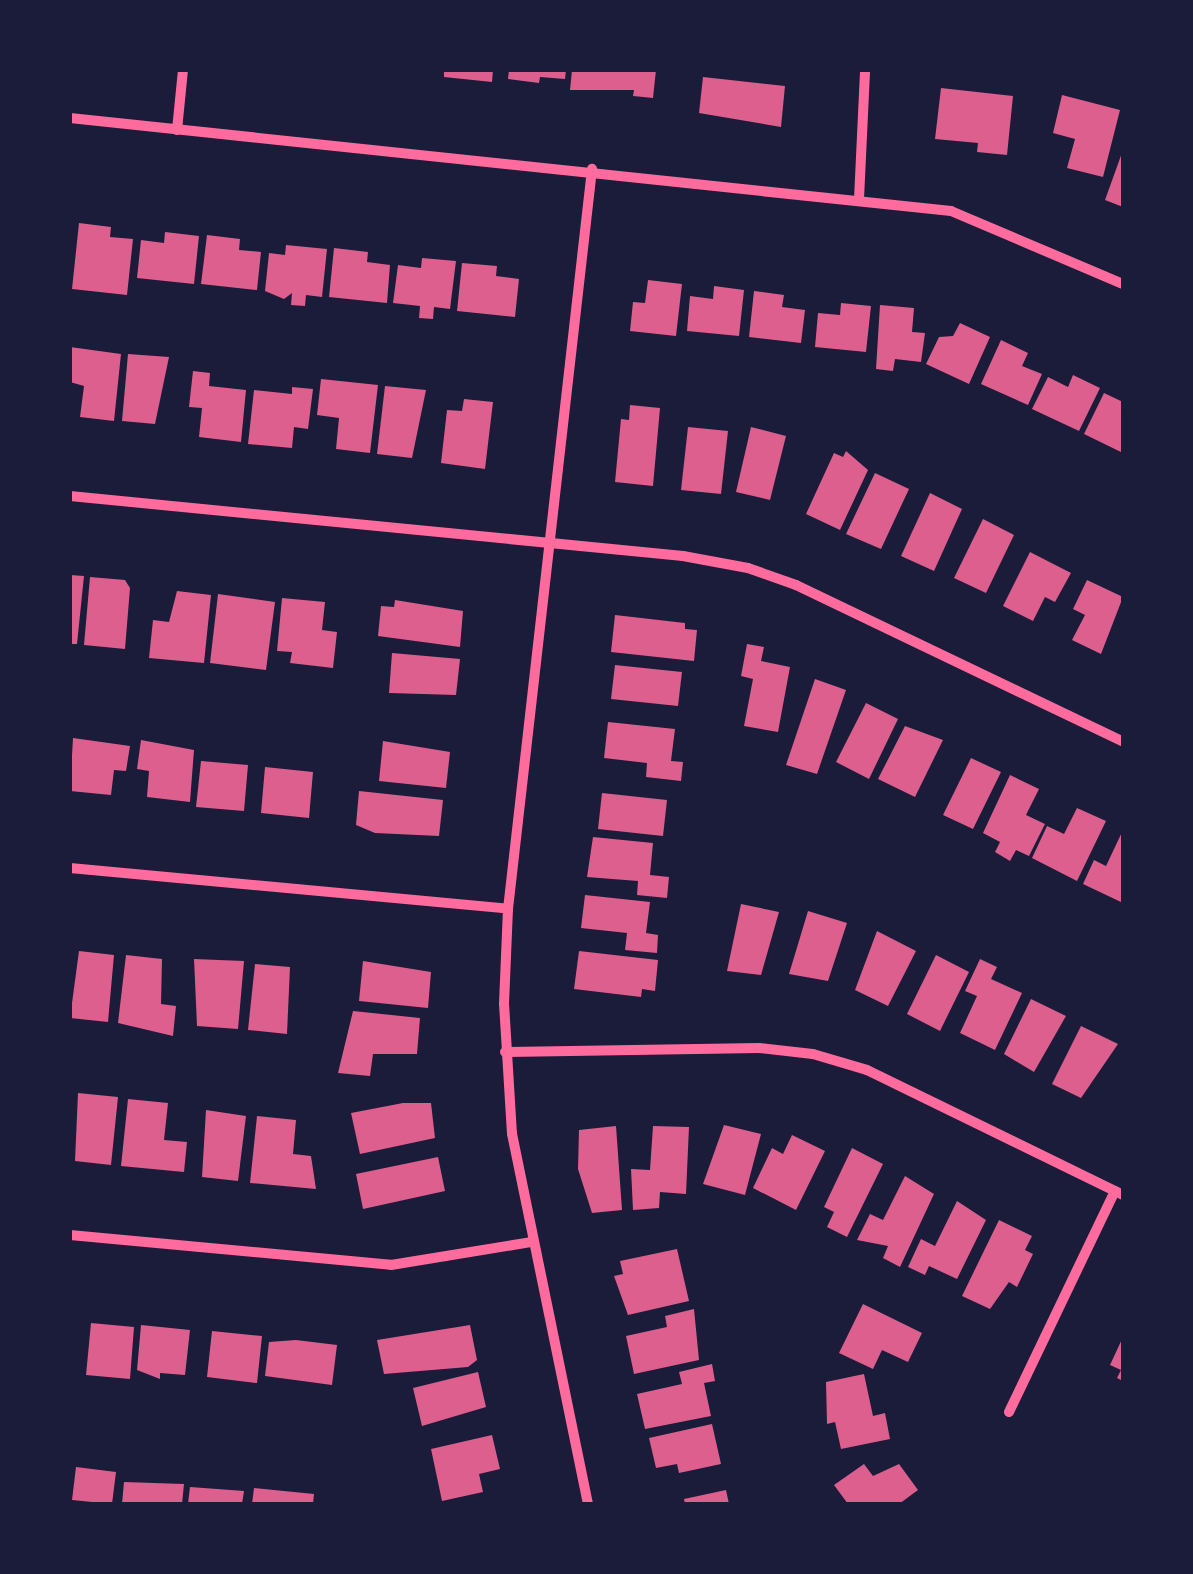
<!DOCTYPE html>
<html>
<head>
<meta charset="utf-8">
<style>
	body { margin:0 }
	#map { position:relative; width:1193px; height:1574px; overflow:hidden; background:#1b1b3a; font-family:Rubik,sans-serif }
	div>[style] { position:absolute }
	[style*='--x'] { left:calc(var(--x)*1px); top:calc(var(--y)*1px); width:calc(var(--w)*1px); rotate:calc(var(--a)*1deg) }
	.building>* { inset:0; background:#dd5f8e }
	.minor>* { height:10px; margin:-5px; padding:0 5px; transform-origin:5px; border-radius:5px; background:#ff6b9d }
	span { translate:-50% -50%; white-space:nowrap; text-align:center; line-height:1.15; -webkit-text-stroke:9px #1b1b3a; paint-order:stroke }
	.frame { position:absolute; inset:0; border:72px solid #1b1b3a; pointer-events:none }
</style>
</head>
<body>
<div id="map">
	<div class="building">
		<i style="clip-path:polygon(444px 70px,493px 70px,492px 82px,444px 77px)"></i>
		<i style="clip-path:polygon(509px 70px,566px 70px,565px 79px,540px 77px,539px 83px,508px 79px)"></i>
		<i style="clip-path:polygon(572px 70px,656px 70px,653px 98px,633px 96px,634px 90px,570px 90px)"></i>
		<i style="clip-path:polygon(703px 77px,785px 86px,781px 127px,699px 113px)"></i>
		<i style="clip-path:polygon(941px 88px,1013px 96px,1007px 155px,977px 152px,978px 143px,935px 139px)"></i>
		<i style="clip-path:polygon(1062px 95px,1120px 110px,1103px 177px,1067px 168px,1075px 139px,1053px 133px)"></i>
		<i style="clip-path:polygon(1123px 150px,1123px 207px,1105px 200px)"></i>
		<i style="clip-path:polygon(79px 223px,111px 227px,110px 237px,133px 239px,127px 295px,72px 289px)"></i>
		<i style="clip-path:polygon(165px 232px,199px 236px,194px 284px,137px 278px,141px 240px,164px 243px)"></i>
		<i style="clip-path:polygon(207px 235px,240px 239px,239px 250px,261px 252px,257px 290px,201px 284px)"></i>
		<i style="clip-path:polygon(286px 245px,327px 249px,322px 297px,306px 295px,305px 306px,291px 305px,292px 293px,284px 299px,265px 291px,269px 253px,285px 255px)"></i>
		<i style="clip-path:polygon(334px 248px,368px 252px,367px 262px,390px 265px,387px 303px,329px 297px)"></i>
		<i style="clip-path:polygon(422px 258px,456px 261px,450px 309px,434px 307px,433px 319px,419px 318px,420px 306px,393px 303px,398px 265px,421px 268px)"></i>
		<i style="clip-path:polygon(462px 263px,497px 266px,496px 276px,519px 279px,515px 317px,457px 311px)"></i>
		<i style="clip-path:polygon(648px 280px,682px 284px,676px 336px,630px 331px,633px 302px,645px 303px)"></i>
		<i style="clip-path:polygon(714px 286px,744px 290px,739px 336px,687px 331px,690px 296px,713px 299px)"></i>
		<i style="clip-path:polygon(754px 291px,784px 295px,782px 307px,805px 310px,801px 343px,749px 337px)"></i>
		<i style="clip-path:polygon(841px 303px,871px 306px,866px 352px,815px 347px,818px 313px,840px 315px)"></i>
		<i style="clip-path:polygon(880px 305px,914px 308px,912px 332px,925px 333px,921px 362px,895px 359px,893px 371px,876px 369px)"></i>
		<i style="clip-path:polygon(960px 323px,990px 337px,969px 384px,926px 364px,939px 337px,953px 336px)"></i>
		<i style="clip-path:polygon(1001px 340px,1028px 353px,1022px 366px,1042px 374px,1028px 405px,981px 384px)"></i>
		<i style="clip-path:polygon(70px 347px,121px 354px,114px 421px,80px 417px,84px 386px,70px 382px)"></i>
		<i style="clip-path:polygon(128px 354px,169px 357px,155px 424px,122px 421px)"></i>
		<i style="clip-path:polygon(193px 371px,210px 373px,209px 386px,246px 390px,241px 442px,199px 437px,202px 408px,189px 407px)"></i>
		<i style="clip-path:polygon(1073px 375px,1100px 388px,1079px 431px,1032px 409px,1048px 377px,1068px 387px)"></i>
		<i style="clip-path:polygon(321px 379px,378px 385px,370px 453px,336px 449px,339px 418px,317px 415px)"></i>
		<i style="clip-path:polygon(385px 386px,426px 390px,412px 458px,377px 454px)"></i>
		<i style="clip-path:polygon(292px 387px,313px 389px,308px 429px,294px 427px,292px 448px,248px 444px,254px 390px,292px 394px)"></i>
		<i style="clip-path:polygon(1104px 393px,1123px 402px,1123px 453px,1084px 434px)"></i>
		<i style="clip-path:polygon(464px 399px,493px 402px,485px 469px,441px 463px,447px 410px,462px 411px)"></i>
		<i style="clip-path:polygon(630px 405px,660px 408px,653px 486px,615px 482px,621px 419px,629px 420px)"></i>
		<i style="clip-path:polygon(688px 427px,728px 431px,721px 494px,681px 490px)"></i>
		<i style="clip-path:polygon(751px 427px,786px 436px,770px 500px,736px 492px)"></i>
		<i style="clip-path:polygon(846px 451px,868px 470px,840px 530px,806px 514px,834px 453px,843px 457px)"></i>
		<i style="clip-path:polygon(875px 473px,909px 489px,881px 549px,846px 534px)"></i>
		<i style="clip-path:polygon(930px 493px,962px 509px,934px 571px,901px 556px)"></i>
		<i style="clip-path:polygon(983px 519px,1014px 535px,986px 593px,954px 578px)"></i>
		<i style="clip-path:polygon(1030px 552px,1071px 573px,1055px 602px,1045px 597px,1033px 621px,1003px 606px)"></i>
		<i style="clip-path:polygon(70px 575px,84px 576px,77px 644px,70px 644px)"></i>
		<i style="clip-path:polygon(90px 577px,125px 580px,130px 588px,125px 649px,84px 645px)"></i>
		<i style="clip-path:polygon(1087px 580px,1123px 597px,1101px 654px,1072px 640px,1085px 615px,1073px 609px)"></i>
		<i style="clip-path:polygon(177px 591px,211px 595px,204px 663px,149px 658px,153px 620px,169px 622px)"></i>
		<i style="clip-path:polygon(218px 594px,275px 602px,266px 670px,210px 663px)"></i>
		<i style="clip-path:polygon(282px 598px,325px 602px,322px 630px,337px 632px,333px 668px,290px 663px,292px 652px,277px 651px)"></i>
		<i style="clip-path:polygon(395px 600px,463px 611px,460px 647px,378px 636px,381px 606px,394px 607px)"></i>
		<i style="clip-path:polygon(615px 615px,685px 623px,685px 629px,697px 630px,694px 661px,611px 652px)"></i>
		<i style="clip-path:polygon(747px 644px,764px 647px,761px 661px,790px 667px,778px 732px,744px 726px,753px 679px,741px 676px)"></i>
		<i style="clip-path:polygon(392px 653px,460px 659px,456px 695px,389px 693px)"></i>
		<i style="clip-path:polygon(615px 665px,682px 672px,678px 706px,611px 699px)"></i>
		<i style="clip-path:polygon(815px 679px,846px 690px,817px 774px,786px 765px)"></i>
		<i style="clip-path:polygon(866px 703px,898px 719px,869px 779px,836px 762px)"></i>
		<i style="clip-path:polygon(608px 722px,675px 729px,671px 761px,683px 762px,681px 781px,646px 777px,647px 763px,604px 758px)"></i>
		<i style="clip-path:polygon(905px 726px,943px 740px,915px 797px,878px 779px)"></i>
		<i style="clip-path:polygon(73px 738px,130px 746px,126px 771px,114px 770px,111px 795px,70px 791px)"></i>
		<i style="clip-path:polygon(141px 740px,194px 750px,190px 802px,147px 797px,149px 771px,137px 769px)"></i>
		<i style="clip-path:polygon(383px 741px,450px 752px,446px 788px,379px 781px)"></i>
		<i style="clip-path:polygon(971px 758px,1001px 772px,973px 829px,943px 815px)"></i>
		<i style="clip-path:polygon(201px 761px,248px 765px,244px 811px,196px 807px)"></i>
		<i style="clip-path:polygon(265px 767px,313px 772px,309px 818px,261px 813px)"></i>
		<i style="clip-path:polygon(1010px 775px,1039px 789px,1026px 815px,1045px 824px,1029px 856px,1016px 850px,1010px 861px,995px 852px,1000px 842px,983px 833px)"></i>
		<i style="clip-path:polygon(359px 791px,443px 800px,439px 836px,375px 833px,356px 825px)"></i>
		<i style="clip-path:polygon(602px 793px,667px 800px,663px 836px,598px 829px)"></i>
		<i style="clip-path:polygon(1077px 808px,1106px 821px,1077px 881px,1032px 858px,1047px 826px,1064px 834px)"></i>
		<i style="clip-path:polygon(1123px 830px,1123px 903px,1083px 884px,1094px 860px,1106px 866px)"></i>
		<i style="clip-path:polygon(593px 837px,653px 843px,650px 875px,669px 877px,667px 898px,637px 895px,638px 881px,587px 877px)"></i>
		<i style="clip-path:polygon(585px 895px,650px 902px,646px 933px,658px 935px,657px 953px,625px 950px,627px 933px,581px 928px)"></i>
		<i style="clip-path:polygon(741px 904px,779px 912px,761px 975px,727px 971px)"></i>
		<i style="clip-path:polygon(808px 911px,847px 923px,828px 981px,789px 974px)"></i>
		<i style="clip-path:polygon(877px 931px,916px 951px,888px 1006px,855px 990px)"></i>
		<i style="clip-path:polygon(79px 951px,114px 955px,108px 1022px,70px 1018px)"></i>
		<i style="clip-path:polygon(579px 951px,658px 960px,655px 991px,642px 989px,641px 997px,574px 989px)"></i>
		<i style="clip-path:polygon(126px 955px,162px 959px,161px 1004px,176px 1006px,173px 1036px,118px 1023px)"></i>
		<i style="clip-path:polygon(936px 955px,969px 972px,940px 1031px,907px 1014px)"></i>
		<i style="clip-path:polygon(194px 959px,244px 961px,238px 1029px,197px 1026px)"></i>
		<i style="clip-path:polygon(980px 959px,997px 967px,991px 979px,1022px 993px,995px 1050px,960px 1033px,977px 996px,965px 991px)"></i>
		<i style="clip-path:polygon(363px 961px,431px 972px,428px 1008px,359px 1001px)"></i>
		<i style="clip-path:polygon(255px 964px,290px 967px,287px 1034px,248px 1030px)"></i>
		<i style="clip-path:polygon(1031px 999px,1066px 1016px,1034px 1072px,1004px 1054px)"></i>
		<i style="clip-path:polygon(353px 1011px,420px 1018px,417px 1054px,373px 1054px,370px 1076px,338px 1073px)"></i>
		<i style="clip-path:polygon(1081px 1026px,1118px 1044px,1081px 1098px,1052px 1084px)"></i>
		<i style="clip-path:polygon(78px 1093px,118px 1097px,111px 1165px,75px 1161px)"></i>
		<i style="clip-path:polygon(128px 1099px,168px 1103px,164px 1140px,187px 1142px,184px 1172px,121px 1166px)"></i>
		<i style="clip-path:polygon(403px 1103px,431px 1103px,435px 1138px,360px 1154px,351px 1113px)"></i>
		<i style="clip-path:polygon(206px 1110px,246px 1116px,238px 1181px,202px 1177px)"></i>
		<i style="clip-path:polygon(257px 1116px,296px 1120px,293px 1154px,311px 1156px,316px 1189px,250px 1183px)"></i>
		<i style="clip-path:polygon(724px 1125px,761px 1134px,745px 1195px,703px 1184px)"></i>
		<i style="clip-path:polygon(616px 1126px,622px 1210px,592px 1213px,578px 1169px,579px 1130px)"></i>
		<i style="clip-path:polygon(653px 1126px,689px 1127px,686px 1194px,660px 1192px,659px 1208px,633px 1210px,631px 1169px,650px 1170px)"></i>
		<i style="clip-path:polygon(792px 1135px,825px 1151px,796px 1210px,753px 1188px,772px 1148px,783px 1154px)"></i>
		<i style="clip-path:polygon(852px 1148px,883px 1164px,847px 1237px,827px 1227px,834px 1212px,824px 1207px)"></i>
		<i style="clip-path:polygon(438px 1157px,445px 1191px,363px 1209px,356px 1174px)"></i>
		<i style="clip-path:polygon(905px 1176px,934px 1194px,900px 1267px,883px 1258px,888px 1246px,857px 1240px,870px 1214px,883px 1220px)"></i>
		<i style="clip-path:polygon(957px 1201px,986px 1220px,957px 1279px,929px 1266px,925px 1275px,908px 1267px,921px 1239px,935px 1246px)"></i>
		<i style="clip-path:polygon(999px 1220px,1032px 1236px,1025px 1250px,1033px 1254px,1017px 1287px,1009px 1282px,990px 1309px,962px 1296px)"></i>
		<i style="clip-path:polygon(677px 1249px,689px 1301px,628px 1315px,614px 1276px,623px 1274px,620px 1261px)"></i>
		<i style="clip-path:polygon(863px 1304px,922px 1333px,908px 1362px,882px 1350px,873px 1369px,839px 1353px)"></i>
		<i style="clip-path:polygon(694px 1309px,699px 1360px,634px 1374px,626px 1336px,667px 1327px,665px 1316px)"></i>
		<i style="clip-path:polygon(91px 1323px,134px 1327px,130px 1379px,86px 1375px)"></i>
		<i style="clip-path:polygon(141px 1325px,190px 1330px,185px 1375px,160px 1373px,160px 1379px,137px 1370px)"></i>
		<i style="clip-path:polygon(470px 1325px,477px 1360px,468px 1367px,384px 1374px,377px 1340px)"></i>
		<i style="clip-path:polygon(212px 1331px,262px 1336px,257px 1383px,207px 1377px)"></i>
		<i style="clip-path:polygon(1123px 1337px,1123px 1381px,1117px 1378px,1121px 1370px,1110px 1365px)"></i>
		<i style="clip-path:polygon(296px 1340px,337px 1345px,332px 1385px,265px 1376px,269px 1342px)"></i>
		<i style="clip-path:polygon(712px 1364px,715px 1381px,704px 1383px,711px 1416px,645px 1429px,637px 1394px,682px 1384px,679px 1372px)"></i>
		<i style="clip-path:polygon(478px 1372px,486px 1407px,422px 1426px,413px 1388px)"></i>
		<i style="clip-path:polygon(864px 1374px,873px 1416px,885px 1413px,890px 1439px,841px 1449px,835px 1422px,827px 1424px,826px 1382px)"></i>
		<i style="clip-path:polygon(712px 1424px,721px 1464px,679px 1473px,677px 1464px,656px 1468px,649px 1438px)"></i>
		<i style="clip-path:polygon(492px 1435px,500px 1469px,479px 1474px,483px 1492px,442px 1501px,431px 1449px)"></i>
		<i style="clip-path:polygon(864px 1464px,873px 1476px,899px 1464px,918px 1490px,899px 1504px,848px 1504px,834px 1485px)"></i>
		<i style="clip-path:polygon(76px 1467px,116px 1472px,112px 1504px,72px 1500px)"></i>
		<i style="clip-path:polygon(124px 1482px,184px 1484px,182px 1504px,122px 1504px)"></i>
		<i style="clip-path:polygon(190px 1487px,244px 1491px,242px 1504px,188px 1504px)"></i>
		<i style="clip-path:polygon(254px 1488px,314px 1494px,313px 1504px,252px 1504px)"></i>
		<i style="clip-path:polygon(726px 1490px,729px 1504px,685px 1504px,684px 1499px)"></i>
	</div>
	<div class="minor">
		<i style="--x:70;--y:118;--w:886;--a:6.03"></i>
		<i style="--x:951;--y:211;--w:187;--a:23"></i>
		<i style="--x:177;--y:130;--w:60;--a:-84.3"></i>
		<i style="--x:859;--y:199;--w:129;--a:-87.3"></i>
		<i style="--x:70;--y:496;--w:616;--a:5.59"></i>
		<i style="--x:683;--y:556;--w:66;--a:10.5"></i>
		<i style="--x:748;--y:568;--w:51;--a:19.5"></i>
		<i style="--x:796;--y:585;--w:363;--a:25.6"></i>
		<i style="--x:70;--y:868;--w:440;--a:5.3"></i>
		<i style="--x:505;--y:1052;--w:254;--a:-0.9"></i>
		<i style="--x:759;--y:1048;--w:54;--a:6.3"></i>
		<i style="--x:813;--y:1054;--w:56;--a:16.5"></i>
		<i style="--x:867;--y:1070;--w:285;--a:26"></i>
		<i style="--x:70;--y:1235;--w:322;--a:5.3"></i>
		<i style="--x:391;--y:1265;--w:143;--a:-9.3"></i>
		<i style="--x:1009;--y:1412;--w:245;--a:-64.4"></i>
		<i style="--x:588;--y:1504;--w:378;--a:-101.6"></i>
		<i style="--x:512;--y:1134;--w:130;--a:-93.5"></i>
		<i style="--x:504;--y:1004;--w:95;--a:-87.6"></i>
		<i style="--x:508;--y:909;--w:745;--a:-83.52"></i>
	</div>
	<div class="frame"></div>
</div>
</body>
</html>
